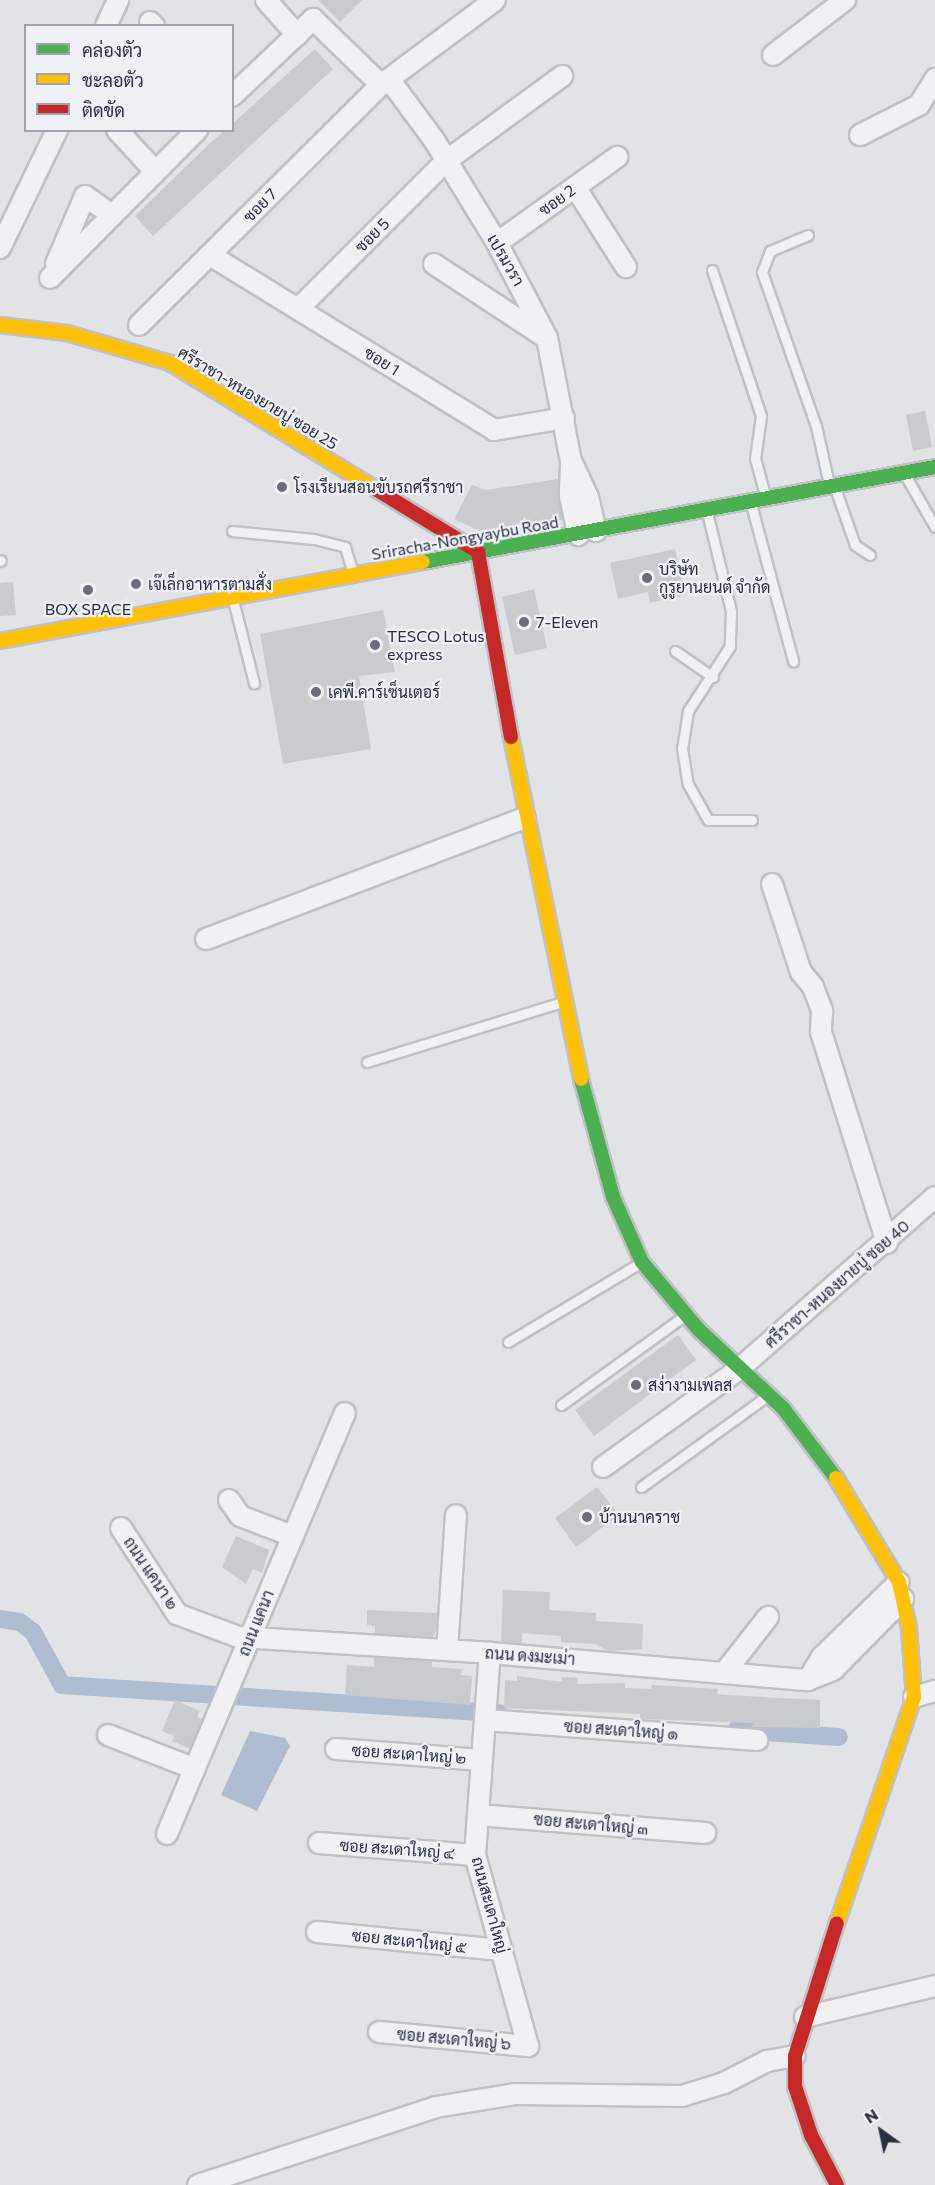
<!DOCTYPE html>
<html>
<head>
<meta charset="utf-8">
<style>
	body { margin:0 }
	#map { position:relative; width:935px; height:2185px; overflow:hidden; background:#e1e3e6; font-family:Commissioner,Sarabun,sans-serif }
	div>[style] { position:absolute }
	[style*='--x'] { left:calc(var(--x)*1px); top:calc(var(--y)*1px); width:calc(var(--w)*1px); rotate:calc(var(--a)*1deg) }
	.water>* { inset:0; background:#afbdd2 }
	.canal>* { height:18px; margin:-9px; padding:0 9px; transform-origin:9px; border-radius:9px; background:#afbdd2 }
	.building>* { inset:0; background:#cacbce }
	.roads { filter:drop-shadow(2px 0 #bfc1c4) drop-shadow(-2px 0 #bfc1c4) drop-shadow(0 2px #bfc1c4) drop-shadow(0 -2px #bfc1c4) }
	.lane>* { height:9px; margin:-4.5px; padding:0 4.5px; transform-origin:4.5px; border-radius:4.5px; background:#f1f1f3 }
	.street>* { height:20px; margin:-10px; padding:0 10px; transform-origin:10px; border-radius:10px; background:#f1f1f3 }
	.fast>* { height:14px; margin:-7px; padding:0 7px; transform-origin:7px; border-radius:7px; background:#4caf50 }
	.slow>* { height:14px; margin:-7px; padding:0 7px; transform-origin:7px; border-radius:7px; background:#ffc107 }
	.jam>* { height:14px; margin:-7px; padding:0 7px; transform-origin:7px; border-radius:7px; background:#c62828 }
	.dots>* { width:16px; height:16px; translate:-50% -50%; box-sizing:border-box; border:3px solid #eff1f6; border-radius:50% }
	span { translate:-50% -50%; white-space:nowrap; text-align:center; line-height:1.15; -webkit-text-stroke:4.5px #eff1f6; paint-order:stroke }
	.street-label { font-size:16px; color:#282f40 }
	.poi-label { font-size:16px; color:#282f40 }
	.left { translate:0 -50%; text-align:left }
	.legend { position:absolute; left:24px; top:24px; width:210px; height:108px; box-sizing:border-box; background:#eff1f6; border:2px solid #9fa3ad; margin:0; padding:8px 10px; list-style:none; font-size:18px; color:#282f40 }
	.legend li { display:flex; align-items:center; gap:12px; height:30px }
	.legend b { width:30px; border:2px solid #9fa3ad }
	.north { position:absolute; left:851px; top:2101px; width:60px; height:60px; -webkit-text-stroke:4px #eff1f6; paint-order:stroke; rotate:327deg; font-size:16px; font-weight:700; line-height:24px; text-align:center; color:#282f40 }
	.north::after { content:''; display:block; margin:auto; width:21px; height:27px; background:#282f40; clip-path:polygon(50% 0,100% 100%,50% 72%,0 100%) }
</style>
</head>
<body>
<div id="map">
	<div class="water">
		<i style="clip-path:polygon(250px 1731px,285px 1738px,290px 1746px,257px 1811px,221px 1795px)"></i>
	</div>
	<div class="canal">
		<i style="--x:0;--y:1619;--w:20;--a:9"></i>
		<i style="--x:20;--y:1622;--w:16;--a:38"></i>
		<i style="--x:33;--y:1632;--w:60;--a:61.3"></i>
		<i style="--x:62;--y:1685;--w:438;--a:3.7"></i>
		<i style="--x:736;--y:1730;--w:103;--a:3.9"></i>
	</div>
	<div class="building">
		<i style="clip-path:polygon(318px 0,362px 0,340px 22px)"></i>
		<i style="clip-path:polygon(315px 49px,333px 69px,153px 236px,135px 216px,209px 144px,225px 130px,232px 130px,232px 124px)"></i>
		<i style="clip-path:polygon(925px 411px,932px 447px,913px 451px,906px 415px)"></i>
		<i style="clip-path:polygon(558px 479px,563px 520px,484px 533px,454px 519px,472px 485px,486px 490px)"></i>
		<i style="clip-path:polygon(675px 549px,685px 595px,650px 603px,648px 592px,618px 599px,610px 563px)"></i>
		<i style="clip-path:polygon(13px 582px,16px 615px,0 616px,0 583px)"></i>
		<i style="clip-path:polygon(534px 589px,547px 648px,515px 655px,502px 597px)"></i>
		<i style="clip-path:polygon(383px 610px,395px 672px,359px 676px,371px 749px,283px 764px,260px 634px)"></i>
		<i style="clip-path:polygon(678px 1335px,696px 1360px,594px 1436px,575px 1410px)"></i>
		<i style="clip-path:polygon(597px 1487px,619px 1515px,576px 1547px,555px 1518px)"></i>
		<i style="clip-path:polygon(236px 1536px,269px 1550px,262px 1573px,253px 1569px,246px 1584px,222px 1567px)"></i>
		<i style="clip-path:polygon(503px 1590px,550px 1592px,549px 1610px,596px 1613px,596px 1621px,643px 1624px,642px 1649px,608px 1651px,595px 1644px,561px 1642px,561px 1636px,522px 1633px,522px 1644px,501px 1642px)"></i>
		<i style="clip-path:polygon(367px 1610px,437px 1613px,436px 1630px,433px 1637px,375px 1634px,375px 1626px,367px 1625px)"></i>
		<i style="clip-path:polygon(374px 1658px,432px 1661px,432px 1667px,462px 1669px,461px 1675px,472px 1676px,470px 1705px,345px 1695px,347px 1665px,374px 1667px)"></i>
		<i style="clip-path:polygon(517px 1676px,562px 1682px,562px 1677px,578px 1678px,577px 1684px,625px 1683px,625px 1688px,651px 1689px,652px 1685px,718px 1689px,717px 1694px,727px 1695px,820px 1700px,820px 1728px,752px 1727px,753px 1723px,640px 1719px,640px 1714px,504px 1708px,505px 1680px,517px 1681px)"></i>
		<i style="clip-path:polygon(175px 1700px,200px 1711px,197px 1717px,203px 1719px,190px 1749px,172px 1741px,174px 1736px,162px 1731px)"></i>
	</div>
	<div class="roads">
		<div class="lane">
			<i style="--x:808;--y:235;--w:41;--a:157.2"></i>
			<i style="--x:770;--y:251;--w:22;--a:111"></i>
			<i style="--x:762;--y:272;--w:163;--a:70.7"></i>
			<i style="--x:816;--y:426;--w:59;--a:77.4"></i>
			<i style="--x:712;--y:270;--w:154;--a:71.4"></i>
			<i style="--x:761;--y:416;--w:42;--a:98.1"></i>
			<i style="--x:755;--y:458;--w:39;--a:75"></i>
			<i style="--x:905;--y:475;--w:60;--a:60"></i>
			<i style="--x:835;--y:488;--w:60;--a:70.7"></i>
			<i style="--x:855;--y:545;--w:18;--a:34"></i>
			<i style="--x:751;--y:504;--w:163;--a:75"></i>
			<i style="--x:707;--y:512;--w:102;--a:76.4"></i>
			<i style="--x:731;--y:611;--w:35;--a:92"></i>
			<i style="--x:730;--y:646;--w:77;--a:122.9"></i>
			<i style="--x:688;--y:711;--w:37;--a:99"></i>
			<i style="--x:682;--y:748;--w:36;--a:81"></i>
			<i style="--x:688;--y:784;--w:41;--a:60.9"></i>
			<i style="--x:708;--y:820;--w:44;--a:0"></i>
			<i style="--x:232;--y:531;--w:82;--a:5.6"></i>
			<i style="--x:314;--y:539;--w:32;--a:14"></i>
			<i style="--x:345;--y:547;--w:27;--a:73"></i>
			<i style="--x:0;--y:561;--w:1;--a:-45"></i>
			<i style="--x:233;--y:600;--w:86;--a:75.8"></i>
			<i style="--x:675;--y:651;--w:46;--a:34.4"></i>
			<i style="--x:367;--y:1062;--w:204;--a:-17.1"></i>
			<i style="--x:508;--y:1342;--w:154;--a:-30.9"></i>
			<i style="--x:561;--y:1405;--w:152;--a:-35.9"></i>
			<i style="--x:641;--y:1487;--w:154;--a:-35.8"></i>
		</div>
		<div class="street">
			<i style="--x:266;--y:0;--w:47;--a:48.5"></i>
			<i style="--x:150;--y:22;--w:6;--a:45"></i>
			<i style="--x:106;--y:26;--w:29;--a:-65"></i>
			<i style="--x:773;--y:55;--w:91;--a:-37.4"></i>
			<i style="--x:389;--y:79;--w:76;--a:53.6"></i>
			<i style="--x:434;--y:140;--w:121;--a:58.5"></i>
			<i style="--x:497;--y:243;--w:107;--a:62.2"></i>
			<i style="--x:547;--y:338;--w:126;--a:79"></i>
			<i style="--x:571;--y:462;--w:34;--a:92"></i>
			<i style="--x:570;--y:496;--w:40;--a:78"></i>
			<i style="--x:232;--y:96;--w:112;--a:-43.5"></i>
			<i style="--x:313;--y:19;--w:95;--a:44.1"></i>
			<i style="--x:117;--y:130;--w:56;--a:47.2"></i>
			<i style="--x:860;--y:135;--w:66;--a:-27"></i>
			<i style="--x:919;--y:105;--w:31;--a:-58"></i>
			<i style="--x:575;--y:187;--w:95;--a:57.5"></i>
			<i style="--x:497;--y:243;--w:148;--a:-35.6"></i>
			<i style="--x:0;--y:248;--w:131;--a:-64.2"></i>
			<i style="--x:210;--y:255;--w:334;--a:31.6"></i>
			<i style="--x:494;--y:430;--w:71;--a:-9.7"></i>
			<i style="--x:56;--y:264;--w:74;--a:-66.9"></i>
			<i style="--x:85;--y:196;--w:32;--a:35"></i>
			<i style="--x:434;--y:264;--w:133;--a:33.3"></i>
			<i style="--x:50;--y:278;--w:209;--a:-45.2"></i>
			<i style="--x:298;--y:309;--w:209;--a:-45"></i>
			<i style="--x:446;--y:161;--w:144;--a:-36.2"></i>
			<i style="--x:139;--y:325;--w:341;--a:-44.8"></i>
			<i style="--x:381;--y:85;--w:142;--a:-36.7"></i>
			<i style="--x:573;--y:465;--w:35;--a:65"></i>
			<i style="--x:588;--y:497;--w:35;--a:77"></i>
			<i style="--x:772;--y:884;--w:93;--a:71.8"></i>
			<i style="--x:801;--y:972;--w:19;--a:51"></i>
			<i style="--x:813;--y:987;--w:26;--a:69"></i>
			<i style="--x:822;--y:1011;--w:21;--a:93"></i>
			<i style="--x:821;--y:1032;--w:221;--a:72.6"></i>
			<i style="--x:206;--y:939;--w:341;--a:-20.8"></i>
			<i style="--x:603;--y:1467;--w:166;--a:-35.7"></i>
			<i style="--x:738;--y:1370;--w:262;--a:-41.3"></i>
			<i style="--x:229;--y:1500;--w:19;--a:55"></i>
			<i style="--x:240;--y:1516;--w:53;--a:20.8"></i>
			<i style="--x:121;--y:1528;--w:103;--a:56.9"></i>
			<i style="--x:177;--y:1614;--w:66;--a:20.4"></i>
			<i style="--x:239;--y:1637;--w:252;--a:3.6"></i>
			<i style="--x:490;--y:1653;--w:319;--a:4.9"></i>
			<i style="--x:808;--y:1680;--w:27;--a:-22"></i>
			<i style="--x:833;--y:1670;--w:100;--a:-45.4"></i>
			<i style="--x:447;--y:1650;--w:135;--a:-86.2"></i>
			<i style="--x:725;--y:1672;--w:70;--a:-52"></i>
			<i style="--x:808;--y:1680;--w:27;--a:-59"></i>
			<i style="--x:822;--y:1657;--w:107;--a:-44.2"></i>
			<i style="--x:914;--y:1697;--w:22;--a:-16"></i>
			<i style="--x:485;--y:1720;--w:273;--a:4.2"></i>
			<i style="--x:108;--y:1735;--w:93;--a:21.3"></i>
			<i style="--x:336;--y:1749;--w:146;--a:4.3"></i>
			<i style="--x:478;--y:1815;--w:228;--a:4.5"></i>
			<i style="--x:167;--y:1834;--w:457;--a:-67.1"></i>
			<i style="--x:319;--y:1843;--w:156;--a:4.4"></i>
			<i style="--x:317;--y:1932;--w:185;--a:5.6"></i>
			<i style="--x:805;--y:2017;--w:134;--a:-13.4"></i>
			<i style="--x:379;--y:2032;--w:150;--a:5.4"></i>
			<i style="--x:528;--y:2046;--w:198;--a:-105.5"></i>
			<i style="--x:475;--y:1855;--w:203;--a:-85.8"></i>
			<i style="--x:198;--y:2185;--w:250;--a:-18.1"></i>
			<i style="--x:436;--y:2107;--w:80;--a:-9.3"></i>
			<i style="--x:515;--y:2094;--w:167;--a:0.7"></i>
			<i style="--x:682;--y:2096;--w:44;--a:-17.2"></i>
			<i style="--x:724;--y:2083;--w:48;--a:-27.1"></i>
			<i style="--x:767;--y:2061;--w:28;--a:-10"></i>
		</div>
		<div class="fast">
			<i style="--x:423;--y:562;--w:521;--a:-10.51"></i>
			<i style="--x:581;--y:1079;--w:122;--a:74.8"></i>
			<i style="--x:613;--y:1197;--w:71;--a:66"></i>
			<i style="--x:642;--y:1262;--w:89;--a:50"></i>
			<i style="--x:699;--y:1330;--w:115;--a:42.9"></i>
			<i style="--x:783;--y:1408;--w:88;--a:52.9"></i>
		</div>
		<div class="slow">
			<i style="--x:0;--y:325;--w:67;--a:6.8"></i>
			<i style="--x:67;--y:333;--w:107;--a:16.2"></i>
			<i style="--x:170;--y:363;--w:243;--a:31.5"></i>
			<i style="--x:0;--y:641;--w:430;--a:-10.6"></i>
			<i style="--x:511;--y:737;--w:349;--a:78.4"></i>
			<i style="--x:836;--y:1478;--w:122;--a:58.8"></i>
			<i style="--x:899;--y:1582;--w:47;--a:77.7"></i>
			<i style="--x:909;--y:1628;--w:69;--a:85.9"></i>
			<i style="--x:914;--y:1697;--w:239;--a:108.8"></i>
		</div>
		<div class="jam">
			<i style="--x:377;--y:490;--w:119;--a:31.5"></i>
			<i style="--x:478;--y:552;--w:188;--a:79.9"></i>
			<i style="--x:837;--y:2185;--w:56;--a:-117.5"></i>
			<i style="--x:811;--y:2135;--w:52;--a:-108.1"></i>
			<i style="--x:795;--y:2086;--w:30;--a:-90"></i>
			<i style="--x:795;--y:2056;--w:139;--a:-72.5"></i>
		</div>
	</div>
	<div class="dots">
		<i style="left:282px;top:487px;background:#696e7a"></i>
		<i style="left:647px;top:578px;background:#696e7a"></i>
		<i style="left:136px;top:584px;background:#696e7a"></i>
		<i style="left:88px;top:590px;background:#696e7a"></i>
		<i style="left:524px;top:622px;background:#696e7a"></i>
		<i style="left:375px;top:645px;background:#696e7a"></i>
		<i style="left:316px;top:692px;background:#696e7a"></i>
		<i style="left:636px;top:1385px;background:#696e7a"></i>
		<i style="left:587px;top:1517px;background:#696e7a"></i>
	</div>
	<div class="street-label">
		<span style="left:557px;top:200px;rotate:-36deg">ซอย 2</span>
		<span style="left:260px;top:205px;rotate:-45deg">ซอย 7</span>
		<span style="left:372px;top:235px;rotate:-45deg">ซอย 5</span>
		<span style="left:506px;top:260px;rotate:60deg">เปรมวรา</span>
		<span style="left:382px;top:361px;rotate:32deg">ซอย 1</span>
		<span style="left:258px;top:398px;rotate:31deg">ศรีราชา-หนองยายบู่ ซอย 25</span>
		<span style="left:465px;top:538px;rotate:-10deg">Sriracha-Nongyaybu Road</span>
		<span style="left:837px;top:1284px;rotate:-41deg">ศรีราชา-หนองยายบู่ ซอย 40</span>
		<span style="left:151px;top:1573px;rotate:56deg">ถนน แคนา ๒</span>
		<span style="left:256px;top:1623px;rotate:-68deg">ถนน แคนา</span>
		<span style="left:530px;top:1656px;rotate:4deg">ถนน ดงมะเม่า</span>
		<span style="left:621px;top:1730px;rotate:4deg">ซอย สะเดาใหญ่ ๑</span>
		<span style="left:409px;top:1754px;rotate:4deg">ซอย สะเดาใหญ่ ๒</span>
		<span style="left:591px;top:1824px;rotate:5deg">ซอย สะเดาใหญ่ ๓</span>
		<span style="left:397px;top:1849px;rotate:4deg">ซอย สะเดาใหญ่ ๔</span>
		<span style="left:490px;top:1905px;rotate:75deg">ถนนสะเดาใหญ่</span>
		<span style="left:409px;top:1941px;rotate:6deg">ซอย สะเดาใหญ่ ๕</span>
		<span style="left:454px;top:2039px;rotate:5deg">ซอย สะเดาใหญ่ ๖</span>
	</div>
	<div class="poi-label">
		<span class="left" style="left:294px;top:487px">โรงเรียนสอนขับรถศรีราชา</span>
		<span class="left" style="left:659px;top:578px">บริษัท<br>กูรูยานยนต์ จำกัด</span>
		<span class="left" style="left:148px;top:584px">เจ๊เล็กอาหารตามสั่ง</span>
		<span style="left:88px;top:609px">BOX SPACE</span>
		<span class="left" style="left:536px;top:622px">7-Eleven</span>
		<span class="left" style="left:387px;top:645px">TESCO Lotus<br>express</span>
		<span class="left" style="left:328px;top:692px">เคพี.คาร์เซ็นเตอร์</span>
		<span class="left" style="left:648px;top:1385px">สง่างามเพลส</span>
		<span class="left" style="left:599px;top:1517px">บ้านนาคราช</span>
	</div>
	<ul class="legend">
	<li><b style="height:8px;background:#4caf50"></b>คล่องตัว</li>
	<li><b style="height:8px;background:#ffc107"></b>ชะลอตัว</li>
	<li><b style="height:8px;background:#c62828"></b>ติดขัด</li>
	</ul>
	<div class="north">N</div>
</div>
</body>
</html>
